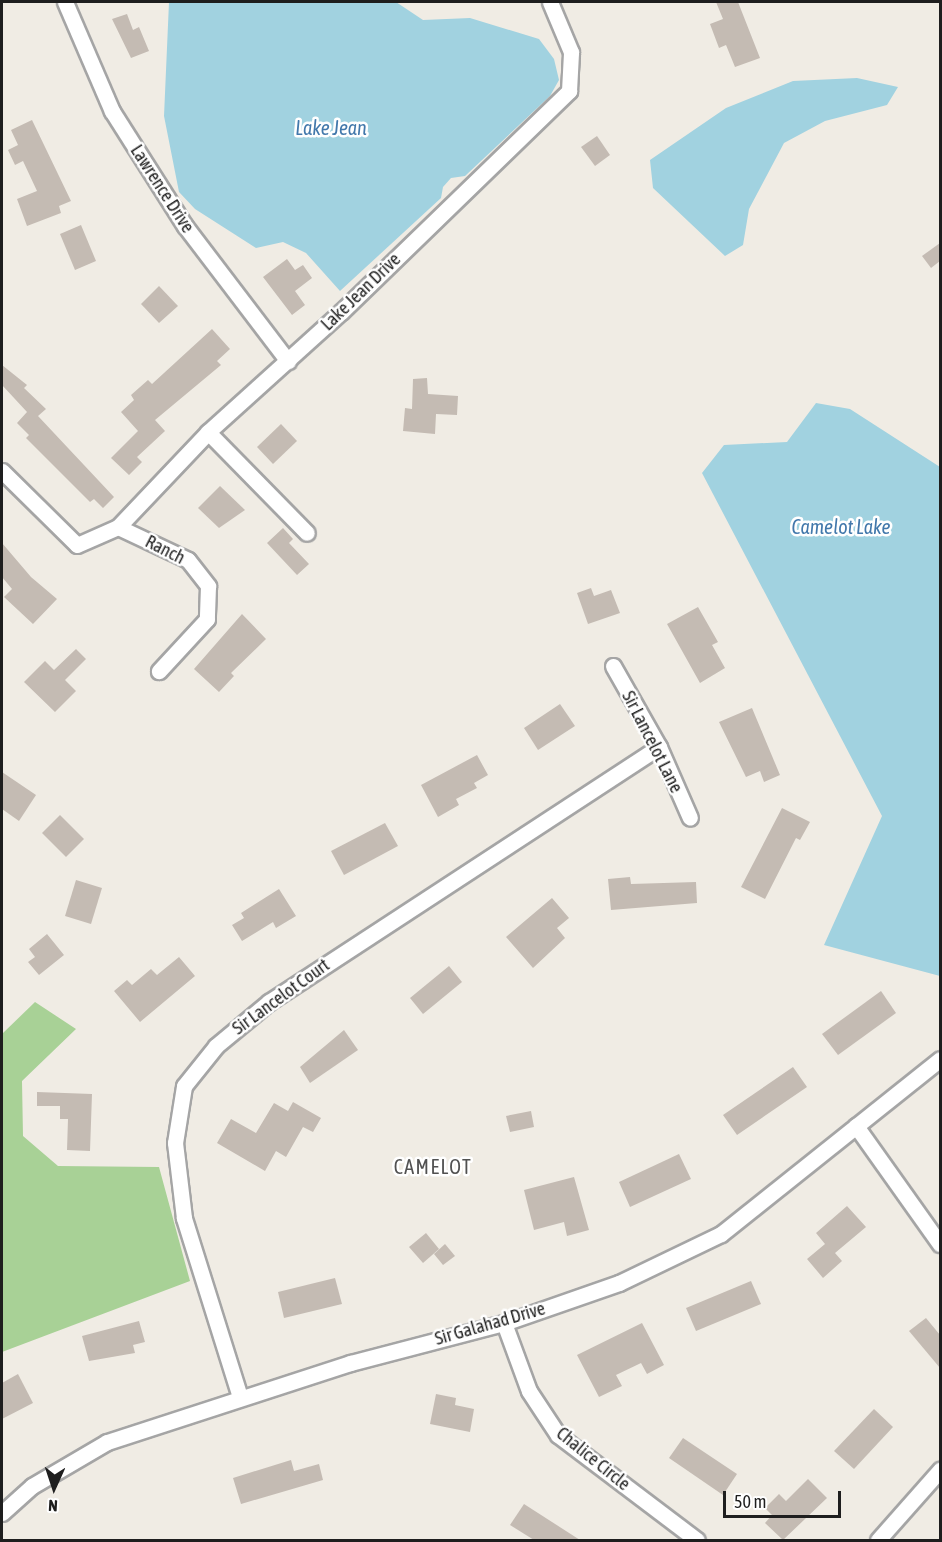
<!DOCTYPE html>
<html>
<head>
<meta charset="utf-8">
<style>
	body { margin:0 }
	#map { position:relative; width:942px; height:1542px; overflow:hidden; background:#f0ece4; font-family:"Asap Condensed",sans-serif }
	div>[style] { position:absolute }
	[style*='--x'] { left:calc(var(--x)*1px); top:calc(var(--y)*1px); width:calc(var(--w)*1px); rotate:calc(var(--a)*1deg) }
	.forest>* { inset:0; background:#a8d196 }
	.water>* { inset:0; background:#a1d2e0 }
	.building>* { inset:0; background:#c4bbb3 }
	.roads { filter:drop-shadow(2px 0 #a5a5a5) drop-shadow(-2px 0 #a5a5a5) drop-shadow(0 2px #a5a5a5) drop-shadow(0 -2px #a5a5a5) }
	.minor>* { height:15px; margin:-7.5px; padding:0 7.5px; transform-origin:7.5px; border-radius:7.5px; background:#fff }
	span { translate:-50% -50%; white-space:nowrap; text-align:center; line-height:1.15; -webkit-text-stroke:5px #fff; paint-order:stroke }
	.street-label { font-size:18px; color:#1e1e1e }
	.water-label { font-size:20px; color:#4278ab; font-style:italic }
	.neighbourhood-label { font-size:20px; color:#515151; letter-spacing:1.5px }
	.frame { position:absolute; inset:0; border:3px solid #1e1e1e; pointer-events:none }
	.north { position:absolute; left:24px; top:1458px; width:60px; height:60px; -webkit-text-stroke:4px #fff; paint-order:stroke; rotate:183deg; font-size:16px; font-weight:700; line-height:24px; text-align:center; color:#1e1e1e }
	.north::after { content:''; display:block; margin:auto; width:21px; height:27px; background:#1e1e1e; clip-path:polygon(50% 0,100% 100%,50% 72%,0 100%) }
	.scale { position:absolute; left:723px; top:1491px; width:118px; height:27px; box-sizing:border-box; border:3px solid #1e1e1e; border-top:0; padding-left:8px; font-size:18px; line-height:21px; white-space:nowrap; color:#1e1e1e; -webkit-text-stroke:4px #fff; paint-order:stroke }
</style>
</head>
<body>
<div id="map">
	<div class="forest">
		<i style="clip-path:polygon(35px 1002px,76px 1029px,22px 1081px,23px 1136px,58px 1166px,159px 1167px,190px 1281px,2px 1352px,2px 1034px)"></i>
	</div>
	<div class="water">
		<i style="clip-path:polygon(169px 2px,396px 2px,423px 20px,470px 18px,539px 39px,554px 59px,559px 80px,550px 96px,465px 176px,451px 178px,443px 187px,441px 198px,340px 291px,306px 253px,283px 242px,256px 248px,195px 209px,179px 192px,164px 116px)"></i>
		<i style="clip-path:polygon(857px 78px,898px 87px,887px 105px,825px 121px,784px 143px,749px 209px,743px 245px,725px 256px,653px 188px,650px 160px,726px 108px,793px 81px)"></i>
		<i style="clip-path:polygon(816px 403px,850px 409px,940px 467px,940px 976px,824px 945px,882px 816px,702px 473px,724px 445px,787px 442px)"></i>
	</div>
	<div class="building">
		<i style="clip-path:polygon(716px 2px,738px 2px,760px 58px,735px 67px,726px 45px,719px 48px,710px 24px,723px 19px)"></i>
		<i style="clip-path:polygon(127px 14px,133px 30px,139px 27px,149px 51px,131px 58px,112px 19px)"></i>
		<i style="clip-path:polygon(32px 120px,71px 201px,59px 206px,61px 213px,27px 226px,17px 199px,37px 191px,23px 161px,15px 165px,8px 150px,18px 145px,11px 130px)"></i>
		<i style="clip-path:polygon(597px 136px,610px 155px,595px 166px,581px 147px)"></i>
		<i style="clip-path:polygon(81px 225px,96px 261px,75px 270px,60px 234px)"></i>
		<i style="clip-path:polygon(940px 243px,940px 261px,931px 268px,922px 256px)"></i>
		<i style="clip-path:polygon(287px 259px,295px 270px,303px 265px,312px 278px,295px 291px,305px 305px,292px 315px,263px 277px)"></i>
		<i style="clip-path:polygon(159px 286px,178px 306px,159px 323px,141px 304px)"></i>
		<i style="clip-path:polygon(212px 329px,230px 349px,217px 361px,221px 365px,155px 420px,165px 431px,137px 457px,142px 462px,129px 475px,111px 458px,138px 431px,121px 412px,134px 400px,131px 395px,148px 380px,152px 384px)"></i>
		<i style="clip-path:polygon(2px 365px,27px 385px,24px 388px,46px 409px,38px 416px,114px 497px,103px 508px,94px 499px,90px 502px,26px 438px,29px 435px,17px 423px,27px 412px,2px 385px)"></i>
		<i style="clip-path:polygon(427px 378px,428px 394px,458px 396px,457px 415px,436px 414px,435px 434px,403px 431px,405px 408px,412px 409px,413px 379px)"></i>
		<i style="clip-path:polygon(281px 424px,297px 441px,273px 464px,257px 447px)"></i>
		<i style="clip-path:polygon(220px 486px,245px 510px,219px 528px,198px 508px)"></i>
		<i style="clip-path:polygon(283px 528px,293px 539px,289px 543px,309px 564px,297px 575px,267px 543px)"></i>
		<i style="clip-path:polygon(2px 543px,31px 577px,57px 599px,33px 624px,4px 597px,12px 589px,2px 577px)"></i>
		<i style="clip-path:polygon(591px 588px,594px 596px,611px 590px,620px 613px,588px 624px,577px 593px)"></i>
		<i style="clip-path:polygon(698px 607px,718px 642px,712px 645px,725px 668px,700px 683px,667px 624px)"></i>
		<i style="clip-path:polygon(242px 614px,266px 639px,231px 673px,234px 676px,219px 692px,194px 669px)"></i>
		<i style="clip-path:polygon(76px 649px,86px 659px,65px 680px,76px 691px,55px 712px,24px 682px,45px 661px,54px 670px)"></i>
		<i style="clip-path:polygon(560px 704px,575px 726px,538px 750px,524px 728px)"></i>
		<i style="clip-path:polygon(752px 708px,780px 775px,764px 782px,760px 771px,746px 777px,719px 722px)"></i>
		<i style="clip-path:polygon(477px 755px,488px 775px,474px 783px,477px 788px,456px 799px,459px 805px,438px 817px,421px 785px)"></i>
		<i style="clip-path:polygon(2px 772px,36px 795px,19px 821px,2px 809px)"></i>
		<i style="clip-path:polygon(782px 808px,810px 822px,800px 840px,796px 838px,765px 899px,741px 887px)"></i>
		<i style="clip-path:polygon(60px 815px,84px 839px,66px 857px,42px 833px)"></i>
		<i style="clip-path:polygon(385px 823px,398px 846px,344px 875px,331px 851px)"></i>
		<i style="clip-path:polygon(630px 877px,631px 884px,696px 882px,697px 903px,611px 910px,608px 879px)"></i>
		<i style="clip-path:polygon(76px 880px,102px 888px,91px 924px,65px 916px)"></i>
		<i style="clip-path:polygon(279px 889px,296px 916px,276px 928px,273px 922px,242px 941px,232px 925px,244px 918px,241px 913px)"></i>
		<i style="clip-path:polygon(552px 898px,569px 918px,557px 928px,565px 938px,533px 968px,506px 937px)"></i>
		<i style="clip-path:polygon(47px 934px,64px 955px,39px 975px,28px 962px,35px 957px,29px 949px)"></i>
		<i style="clip-path:polygon(179px 957px,195px 976px,140px 1022px,114px 991px,127px 980px,132px 985px,151px 969px,157px 975px)"></i>
		<i style="clip-path:polygon(449px 966px,462px 982px,423px 1014px,410px 998px)"></i>
		<i style="clip-path:polygon(881px 991px,896px 1013px,838px 1055px,822px 1034px)"></i>
		<i style="clip-path:polygon(344px 1030px,358px 1050px,310px 1083px,300px 1067px)"></i>
		<i style="clip-path:polygon(793px 1067px,807px 1087px,737px 1135px,723px 1115px)"></i>
		<i style="clip-path:polygon(37px 1092px,92px 1094px,90px 1151px,67px 1150px,68px 1119px,60px 1119px,60px 1106px,37px 1106px)"></i>
		<i style="clip-path:polygon(293px 1102px,321px 1118px,313px 1132px,303px 1127px,286px 1157px,276px 1151px,265px 1171px,217px 1143px,231px 1119px,256px 1133px,274px 1103px,288px 1111px)"></i>
		<i style="clip-path:polygon(531px 1111px,534px 1127px,510px 1132px,506px 1116px)"></i>
		<i style="clip-path:polygon(679px 1154px,691px 1179px,630px 1207px,619px 1182px)"></i>
		<i style="clip-path:polygon(574px 1177px,589px 1230px,567px 1236px,564px 1222px,534px 1230px,524px 1190px)"></i>
		<i style="clip-path:polygon(847px 1206px,866px 1227px,835px 1253px,842px 1261px,823px 1278px,807px 1259px,825px 1244px,816px 1233px)"></i>
		<i style="clip-path:polygon(426px 1233px,439px 1249px,423px 1263px,409px 1247px)"></i>
		<i style="clip-path:polygon(445px 1244px,455px 1256px,443px 1265px,434px 1254px)"></i>
		<i style="clip-path:polygon(335px 1278px,342px 1304px,284px 1318px,278px 1292px)"></i>
		<i style="clip-path:polygon(751px 1281px,761px 1304px,696px 1331px,686px 1308px)"></i>
		<i style="clip-path:polygon(926px 1318px,940px 1335px,940px 1368px,909px 1331px)"></i>
		<i style="clip-path:polygon(139px 1321px,145px 1342px,133px 1345px,135px 1353px,89px 1361px,82px 1336px)"></i>
		<i style="clip-path:polygon(642px 1323px,664px 1365px,647px 1374px,641px 1363px,616px 1375px,622px 1386px,599px 1397px,577px 1355px)"></i>
		<i style="clip-path:polygon(18px 1374px,33px 1403px,2px 1419px,2px 1383px)"></i>
		<i style="clip-path:polygon(436px 1394px,456px 1398px,455px 1405px,474px 1409px,470px 1432px,430px 1424px)"></i>
		<i style="clip-path:polygon(874px 1409px,893px 1427px,854px 1469px,834px 1451px)"></i>
		<i style="clip-path:polygon(683px 1438px,737px 1474px,723px 1495px,669px 1458px)"></i>
		<i style="clip-path:polygon(291px 1460px,294px 1471px,319px 1464px,323px 1480px,241px 1504px,233px 1478px)"></i>
		<i style="clip-path:polygon(808px 1479px,827px 1498px,783px 1540px,765px 1523px,772px 1515px,765px 1508px,779px 1494px,786px 1501px)"></i>
		<i style="clip-path:polygon(524px 1504px,580px 1540px,534px 1540px,510px 1525px)"></i>
	</div>
	<div class="roads">
		<div class="minor">
			<i style="--x:65;--y:2;--w:119;--a:66.7"></i>
			<i style="--x:112;--y:111;--w:136;--a:57.6"></i>
			<i style="--x:185;--y:226;--w:170;--a:52.7"></i>
			<i style="--x:208;--y:432;--w:141;--a:45.6"></i>
			<i style="--x:2;--y:471;--w:105;--a:44.6"></i>
			<i style="--x:77;--y:545;--w:45;--a:-23.7"></i>
			<i style="--x:118;--y:527;--w:131;--a:-46.5"></i>
			<i style="--x:208;--y:432;--w:179;--a:-42.1"></i>
			<i style="--x:341;--y:312;--w:318;--a:-44.1"></i>
			<i style="--x:569;--y:91;--w:39;--a:-87"></i>
			<i style="--x:571;--y:52;--w:54;--a:-112.8"></i>
			<i style="--x:118;--y:527;--w:77;--a:25.2"></i>
			<i style="--x:188;--y:560;--w:33;--a:52"></i>
			<i style="--x:208;--y:586;--w:33;--a:92"></i>
			<i style="--x:207;--y:619;--w:71;--a:132.7"></i>
			<i style="--x:613;--y:666;--w:93;--a:60.4"></i>
			<i style="--x:659;--y:747;--w:77;--a:66.4"></i>
			<i style="--x:856;--y:1126;--w:145;--a:54.6"></i>
			<i style="--x:504;--y:1323;--w:72;--a:69.8"></i>
			<i style="--x:529;--y:1391;--w:53;--a:56.6"></i>
			<i style="--x:558;--y:1435;--w:174;--a:37.1"></i>
			<i style="--x:240;--y:1397;--w:188;--a:-107.4"></i>
			<i style="--x:184;--y:1218;--w:76;--a:-96.8"></i>
			<i style="--x:175;--y:1143;--w:58;--a:-81"></i>
			<i style="--x:184;--y:1086;--w:51;--a:-51.3"></i>
			<i style="--x:216;--y:1046;--w:69;--a:-39.7"></i>
			<i style="--x:269;--y:1002;--w:466;--a:-33.2"></i>
			<i style="--x:2;--y:1513;--w:40;--a:-42"></i>
			<i style="--x:32;--y:1486;--w:87;--a:-30.4"></i>
			<i style="--x:107;--y:1442;--w:256;--a:-18"></i>
			<i style="--x:350;--y:1363;--w:159;--a:-14.6"></i>
			<i style="--x:504;--y:1323;--w:122;--a:-19.2"></i>
			<i style="--x:619;--y:1283;--w:113;--a:-25.7"></i>
			<i style="--x:721;--y:1234;--w:280;--a:-38.6"></i>
			<i style="--x:878;--y:1540;--w:94;--a:-48.5"></i>
		</div>
	</div>
	<div class="street-label">
		<span style="left:162px;top:189px;rotate:57deg">Lawrence Drive</span>
		<span style="left:361px;top:292px;rotate:-44deg">Lake Jean Drive</span>
		<span style="left:165px;top:550px;rotate:27deg">Ranch</span>
		<span style="left:652px;top:742px;rotate:63deg">Sir Lancelot Lane</span>
		<span style="left:281px;top:997px;rotate:-36deg">Sir Lancelot Court</span>
		<span style="left:490px;top:1324px;rotate:-16deg">Sir Galahad Drive</span>
		<span style="left:593px;top:1459px;rotate:39deg">Chalice Circle</span>
	</div>
	<div class="water-label">
		<span style="left:331px;top:127px">Lake Jean</span>
		<span style="left:841px;top:526px">Camelot Lake</span>
	</div>
	<div class="neighbourhood-label">
		<span style="left:433px;top:1166px">CAMELOT</span>
	</div>
	<div class="frame"></div>
	<div class="north">N</div>
	<div class="scale">50 m</div>
</div>
</body>
</html>
